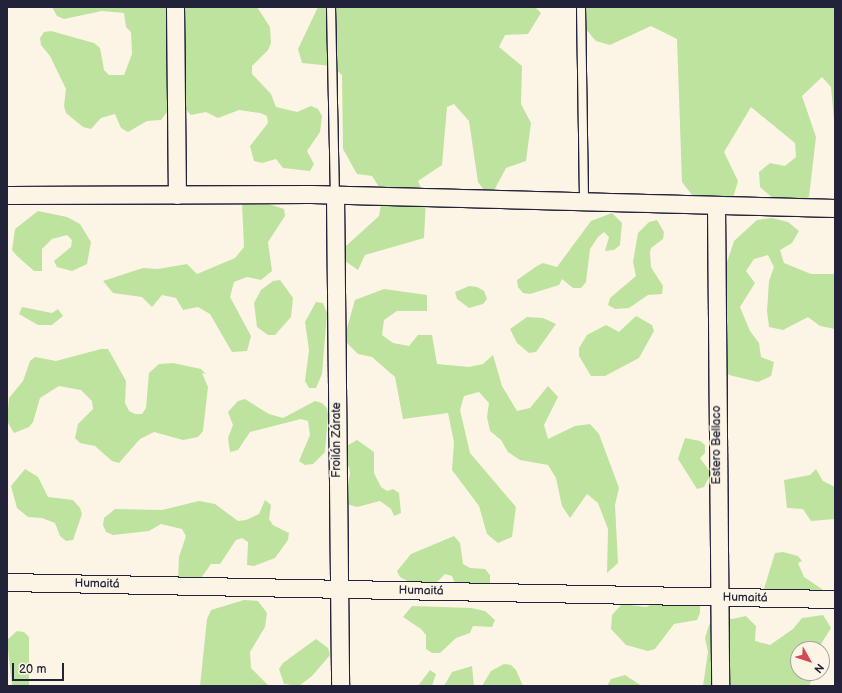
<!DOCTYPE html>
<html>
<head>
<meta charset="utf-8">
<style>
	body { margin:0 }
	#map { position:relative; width:842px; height:693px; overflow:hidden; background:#fcf5e5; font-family:"Balsamiq Sans",sans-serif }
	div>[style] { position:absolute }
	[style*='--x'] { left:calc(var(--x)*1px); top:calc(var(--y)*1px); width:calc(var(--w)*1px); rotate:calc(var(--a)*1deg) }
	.green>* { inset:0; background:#bee39e }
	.roads { filter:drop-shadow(1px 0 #22223b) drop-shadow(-1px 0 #22223b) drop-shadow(0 1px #22223b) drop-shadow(0 -1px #22223b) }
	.service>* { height:8px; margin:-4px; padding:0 4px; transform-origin:4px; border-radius:4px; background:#fcf5e5 }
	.minor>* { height:17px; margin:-8.5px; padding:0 8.5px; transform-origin:8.5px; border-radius:8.5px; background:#fcf5e5 }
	span { translate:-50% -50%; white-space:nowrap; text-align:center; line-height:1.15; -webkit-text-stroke:3.5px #fcf5e5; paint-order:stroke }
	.street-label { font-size:12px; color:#22223b }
	.frame { position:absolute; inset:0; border:8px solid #22223b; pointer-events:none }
	.north { position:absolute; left:790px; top:641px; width:40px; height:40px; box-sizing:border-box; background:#fcf5e5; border:1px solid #a5a1a1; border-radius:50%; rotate:129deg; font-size:11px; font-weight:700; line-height:16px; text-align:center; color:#22223b }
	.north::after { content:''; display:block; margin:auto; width:14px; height:18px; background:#d1495b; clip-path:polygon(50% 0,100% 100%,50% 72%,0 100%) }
	.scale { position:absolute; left:12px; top:663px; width:52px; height:18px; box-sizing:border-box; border:2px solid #22223b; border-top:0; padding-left:5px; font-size:12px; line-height:14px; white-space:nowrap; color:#22223b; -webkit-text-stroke:3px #fcf5e5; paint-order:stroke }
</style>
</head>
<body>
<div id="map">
	<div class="green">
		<i style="clip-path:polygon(52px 7px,257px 7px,270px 27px,271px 43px,268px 50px,252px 66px,252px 74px,271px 94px,276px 107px,297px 112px,311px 106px,318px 109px,322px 116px,320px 132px,307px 151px,314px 164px,310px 171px,283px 168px,276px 159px,262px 163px,254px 161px,250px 146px,268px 123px,267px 116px,260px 113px,239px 110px,218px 118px,206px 112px,191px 115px,181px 105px,170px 108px,161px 120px,147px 121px,128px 132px,121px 128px,115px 114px,101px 118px,91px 129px,83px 127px,66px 113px,64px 106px,66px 89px,50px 56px,41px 45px,40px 38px,44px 32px,51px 31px,94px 43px,100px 48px,104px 70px,109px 75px,124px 75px,132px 54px,131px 32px,126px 27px,124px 13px,102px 11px,64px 19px,57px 16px)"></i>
		<i style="clip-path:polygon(318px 7px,535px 7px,541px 13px,528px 34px,505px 35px,499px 47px,522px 66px,521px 104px,531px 123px,526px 161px,506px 168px,490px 198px,478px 182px,469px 121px,454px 104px,447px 107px,442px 165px,418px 181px,426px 200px,424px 238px,365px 255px,358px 270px,345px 261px,346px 246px,379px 216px,383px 193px,372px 176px,357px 174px,343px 149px,342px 75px,332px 66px,302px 63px,298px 49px)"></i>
		<i style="clip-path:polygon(576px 7px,835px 7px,835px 131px,831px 87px,822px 77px,802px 96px,816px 137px,809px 197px,782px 206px,760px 187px,759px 172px,770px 163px,785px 166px,796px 157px,795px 143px,751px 107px,724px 152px,738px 181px,733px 198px,703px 209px,682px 182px,677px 39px,651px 26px,610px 45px,596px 41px,577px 19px)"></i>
		<i style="clip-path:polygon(256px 200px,284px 209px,285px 216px,268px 242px,272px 271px,261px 280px,247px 277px,234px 282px,230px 297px,251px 336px,247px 351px,232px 352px,210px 314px,198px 307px,183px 310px,176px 298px,162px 295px,152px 307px,142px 297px,113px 293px,103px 281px,143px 268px,158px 269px,187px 264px,197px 274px,235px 258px,244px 247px,242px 203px)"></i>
		<i style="clip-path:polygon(38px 211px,67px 217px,80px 224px,91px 242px,87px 264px,72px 271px,57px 267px,54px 261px,71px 247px,72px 240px,67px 235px,52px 239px,42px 249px,42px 271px,34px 271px,17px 256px,12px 250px,15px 229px)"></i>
		<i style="clip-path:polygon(612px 213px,622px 223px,620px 245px,614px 250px,605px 251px,609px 237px,604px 232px,598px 237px,590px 249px,586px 282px,581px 288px,573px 288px,562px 279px,559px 285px,530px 294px,523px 293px,518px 287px,517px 280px,537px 266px,543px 263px,557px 267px,591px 221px)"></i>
		<i style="clip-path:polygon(772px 218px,788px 222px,799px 231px,792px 243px,780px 250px,784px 263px,811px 274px,835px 274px,835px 329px,820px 326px,808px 317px,783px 330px,769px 327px,767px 311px,769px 281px,774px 267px,768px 255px,754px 259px,746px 271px,755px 283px,740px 307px,750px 331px,759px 343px,761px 357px,774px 362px,771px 376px,758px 382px,729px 375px,721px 362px,719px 286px,734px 241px,757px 220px)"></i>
		<i style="clip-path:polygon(657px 220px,664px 232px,663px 239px,651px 248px,650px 253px,651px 267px,663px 286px,662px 294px,648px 295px,629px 308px,615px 309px,608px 305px,610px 298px,636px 276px,633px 262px,638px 233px,649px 222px)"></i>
		<i style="clip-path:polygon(280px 280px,293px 298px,291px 317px,275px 335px,268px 335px,257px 327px,254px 303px,261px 290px,273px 281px)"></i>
		<i style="clip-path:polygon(469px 286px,477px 287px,484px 291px,487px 299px,483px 304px,469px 308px,457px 299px,455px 292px)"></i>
		<i style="clip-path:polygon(384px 289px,427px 295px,427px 311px,397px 311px,384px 320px,382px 335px,393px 343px,409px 346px,418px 335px,432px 335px,437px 364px,469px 367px,483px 364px,493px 355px,502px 386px,517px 411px,530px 408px,548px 386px,558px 397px,544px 425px,548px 439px,575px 426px,590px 424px,599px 434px,619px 488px,615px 505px,618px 563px,607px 573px,608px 529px,598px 503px,587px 494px,570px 518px,562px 506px,556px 478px,548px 465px,520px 460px,508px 452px,501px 440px,490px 431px,487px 417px,489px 403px,479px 392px,464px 396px,460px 410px,470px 453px,516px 507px,512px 537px,498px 543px,487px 534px,479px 506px,452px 470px,454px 442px,448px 413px,403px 419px,395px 377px,372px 357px,358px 354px,347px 343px,347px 328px,355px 300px)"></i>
		<i style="clip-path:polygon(316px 302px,323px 303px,327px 313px,322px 374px,316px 388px,309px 388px,305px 381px,309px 350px,305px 322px)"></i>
		<i style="clip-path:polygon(22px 307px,52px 313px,58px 309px,63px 316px,52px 325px,38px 325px,19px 314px)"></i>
		<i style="clip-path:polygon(636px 316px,652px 325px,654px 331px,639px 358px,605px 376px,591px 376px,579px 356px,579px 348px,587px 335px,606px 325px,619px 332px)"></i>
		<i style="clip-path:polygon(527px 317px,543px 318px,556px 324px,536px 352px,529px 353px,517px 343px,510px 329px)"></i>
		<i style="clip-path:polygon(101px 349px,108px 349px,112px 356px,126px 381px,125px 403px,129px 411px,135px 414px,142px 414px,146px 408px,149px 373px,159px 364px,173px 363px,201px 369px,206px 374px,202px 373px,208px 387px,203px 431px,198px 437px,183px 440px,154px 432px,140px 439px,119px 463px,112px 461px,95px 446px,80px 443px,75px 438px,78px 424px,93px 409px,92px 401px,81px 390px,59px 386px,40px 398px,33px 422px,29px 427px,14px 433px,7px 421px,9px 398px,23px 381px,30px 361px,35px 357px,56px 361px)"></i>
		<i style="clip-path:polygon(245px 399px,269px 414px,283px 418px,315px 401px,322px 403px,327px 408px,328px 415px,325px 452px,313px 464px,305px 465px,299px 461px,310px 435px,308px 421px,301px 419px,250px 432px,238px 450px,230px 452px,228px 438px,233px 425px,228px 412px,238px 401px)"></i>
		<i style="clip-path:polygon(685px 438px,700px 441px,705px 445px,705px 453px,700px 458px,711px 473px,704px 487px,697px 489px,678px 459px)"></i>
		<i style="clip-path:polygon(357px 440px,374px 452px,374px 473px,381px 487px,387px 491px,393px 489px,399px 493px,401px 513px,394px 516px,391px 509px,380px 501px,357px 507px,343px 503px,350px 474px,349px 467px,344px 462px,345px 447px)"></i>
		<i style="clip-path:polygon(25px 469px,38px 477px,48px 497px,73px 500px,80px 508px,82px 514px,73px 540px,66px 541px,60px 536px,55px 523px,42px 518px,28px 517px,17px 508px,11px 486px)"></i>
		<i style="clip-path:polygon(816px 469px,823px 481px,835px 487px,835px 519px,811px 521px,803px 509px,787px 508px,784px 480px,810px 475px)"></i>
		<i style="clip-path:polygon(265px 500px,271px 505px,269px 519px,273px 525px,289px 533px,288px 540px,275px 558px,254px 566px,247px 565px,248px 542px,242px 538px,236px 540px,220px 564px,211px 564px,199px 581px,178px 582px,179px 557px,186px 536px,182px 529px,161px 524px,149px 531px,113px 535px,106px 532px,103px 525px,104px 518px,115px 509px,162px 510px,199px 501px,215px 504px,238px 521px,246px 520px,259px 514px)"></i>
		<i style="clip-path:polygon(454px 536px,460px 543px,463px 564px,470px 568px,485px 569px,490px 575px,490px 590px,457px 589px,452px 576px,445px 574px,434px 585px,413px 584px,400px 577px,397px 571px,411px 554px)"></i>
		<i style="clip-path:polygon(783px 552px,798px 556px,802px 561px,798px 563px,804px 577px,822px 589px,824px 596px,763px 592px,775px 553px)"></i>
		<i style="clip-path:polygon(666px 598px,695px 601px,700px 606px,700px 613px,697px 620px,674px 624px,655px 649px,648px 651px,626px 645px,611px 629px,612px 615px,622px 604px,646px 607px)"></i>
		<i style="clip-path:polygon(244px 600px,258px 601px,267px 613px,265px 627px,250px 652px,251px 668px,269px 686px,200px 686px,207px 619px,211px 610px)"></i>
		<i style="clip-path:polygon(412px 606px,471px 608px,485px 611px,495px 620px,492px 627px,473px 626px,470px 633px,456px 638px,440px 653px,432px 653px,426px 649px,426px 635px,421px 629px,403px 617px)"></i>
		<i style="clip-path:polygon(718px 615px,732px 619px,746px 616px,756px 626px,755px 641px,770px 645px,793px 629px,802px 618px,823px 615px,831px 628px,818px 649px,798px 649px,798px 673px,814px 673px,810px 684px,808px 686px,703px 686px,708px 652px,705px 638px,709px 625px)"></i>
		<i style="clip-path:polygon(17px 631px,24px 632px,29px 637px,29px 686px,12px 686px,7px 640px)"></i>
		<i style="clip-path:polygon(316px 639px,328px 648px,330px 655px,312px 676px,299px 686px,284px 684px,279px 669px,283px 663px)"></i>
		<i style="clip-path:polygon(504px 664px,511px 665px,516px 670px,523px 686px,482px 686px,491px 671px)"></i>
		<i style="clip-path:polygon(472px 666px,474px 686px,444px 686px,452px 672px)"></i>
		<i style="clip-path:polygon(430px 670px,436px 674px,432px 686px,418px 686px)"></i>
		<i style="clip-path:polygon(625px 675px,642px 686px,607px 686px,611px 679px)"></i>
	</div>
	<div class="roads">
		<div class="service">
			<i style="--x:331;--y:7;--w:188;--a:88.8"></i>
			<i style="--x:581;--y:7;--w:194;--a:89.1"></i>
		</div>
		<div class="minor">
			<i style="--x:175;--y:7;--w:188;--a:89.4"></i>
			<i style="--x:7;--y:195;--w:304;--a:-0.2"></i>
			<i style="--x:311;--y:194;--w:524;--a:1.53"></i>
			<i style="--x:335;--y:195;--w:491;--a:89.4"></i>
			<i style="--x:716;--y:205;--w:481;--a:89.5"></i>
			<i style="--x:7;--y:582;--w:828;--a:1.18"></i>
		</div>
	</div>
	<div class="street-label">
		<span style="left:337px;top:440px;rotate:-90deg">Froilán Zárate</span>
		<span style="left:717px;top:445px;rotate:-90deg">Estero Bellaco</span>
		<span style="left:97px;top:584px;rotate:1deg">Humaitá</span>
		<span style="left:421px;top:591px;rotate:1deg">Humaitá</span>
		<span style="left:745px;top:598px;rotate:1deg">Humaitá</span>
	</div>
	<div class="frame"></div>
	<div class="north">N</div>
	<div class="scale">20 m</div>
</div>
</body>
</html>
